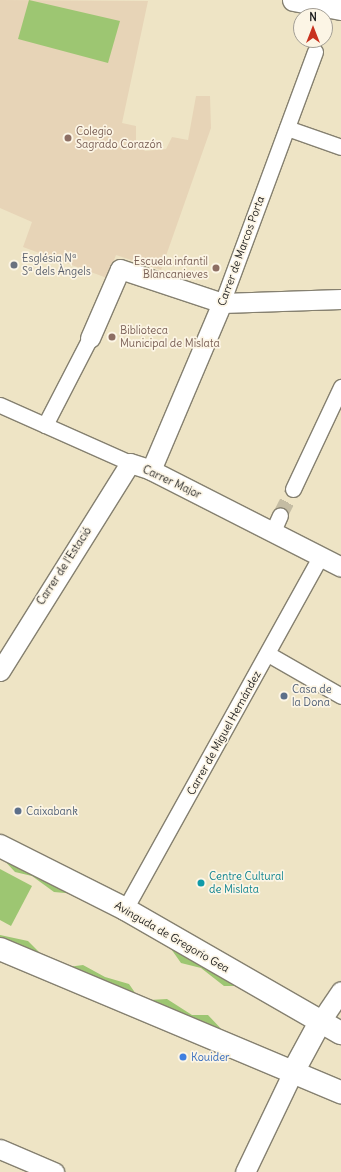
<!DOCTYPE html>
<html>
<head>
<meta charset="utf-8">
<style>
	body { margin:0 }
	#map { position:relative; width:341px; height:1172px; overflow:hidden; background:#eee4c5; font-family:Delius,sans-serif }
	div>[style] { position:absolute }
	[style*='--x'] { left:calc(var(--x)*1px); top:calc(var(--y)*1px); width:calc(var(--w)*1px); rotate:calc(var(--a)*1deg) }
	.built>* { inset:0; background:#e7d4b7 }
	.green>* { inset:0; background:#9dc672 }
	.pedestrian-tunnel>* { height:15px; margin-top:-7.5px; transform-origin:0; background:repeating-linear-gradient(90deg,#c4bca3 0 15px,transparent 0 23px) }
	.roads { filter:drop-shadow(1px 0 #858070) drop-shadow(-1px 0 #858070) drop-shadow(0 1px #858070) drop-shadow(0 -1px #858070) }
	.pedestrian>* { height:15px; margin:-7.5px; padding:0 7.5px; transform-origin:7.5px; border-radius:7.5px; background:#fff }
	.minor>* { height:19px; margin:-9.5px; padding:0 9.5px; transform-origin:9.5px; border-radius:9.5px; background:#fff }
	.tertiary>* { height:22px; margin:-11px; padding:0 11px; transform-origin:11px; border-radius:11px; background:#fff }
	.dots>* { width:11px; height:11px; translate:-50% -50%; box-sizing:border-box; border:2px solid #fcf5e5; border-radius:50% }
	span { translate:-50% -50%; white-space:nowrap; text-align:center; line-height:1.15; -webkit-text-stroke:3.5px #fcf5e5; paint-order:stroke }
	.education-label { font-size:11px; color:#785e54 }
	.left { translate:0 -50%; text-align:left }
	.right { translate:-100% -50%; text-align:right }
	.street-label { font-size:11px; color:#1c1c1c }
	.worship-label { font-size:11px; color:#5b616d }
	.service-label { font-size:11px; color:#4e5e75 }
	.culture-label { font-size:11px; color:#0d838f }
	.shop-label { font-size:11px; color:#366cbe }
	.north { position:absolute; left:293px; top:8px; width:40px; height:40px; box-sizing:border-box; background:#fcf5e5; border:1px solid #a29e95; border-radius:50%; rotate:0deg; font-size:11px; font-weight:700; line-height:16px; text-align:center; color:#1c1c1c }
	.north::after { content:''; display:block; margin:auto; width:14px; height:18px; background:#c8321e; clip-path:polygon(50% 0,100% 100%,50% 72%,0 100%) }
</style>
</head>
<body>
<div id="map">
	<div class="built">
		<i style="clip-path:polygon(0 0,148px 1px,122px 123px,136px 126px,136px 140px,145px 151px,166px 149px,172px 137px,188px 140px,196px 96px,210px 96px,211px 128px,161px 270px,116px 255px,107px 278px,23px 247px,32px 222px,0 208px)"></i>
	</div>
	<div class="green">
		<i style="clip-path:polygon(29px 0,120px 21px,108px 63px,18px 39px)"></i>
		<i style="clip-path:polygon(1px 857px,76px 894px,54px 892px,32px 876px,15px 872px)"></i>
		<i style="clip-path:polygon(0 869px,32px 886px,11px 926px,0 920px)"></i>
		<i style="clip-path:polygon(0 935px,28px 941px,45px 958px,0 939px)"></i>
		<i style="clip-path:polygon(169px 946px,241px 986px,224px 986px,201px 968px,181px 963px)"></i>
		<i style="clip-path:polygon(83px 965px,105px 977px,129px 984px,138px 997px,68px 967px)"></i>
		<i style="clip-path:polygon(167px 999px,192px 1015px,208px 1015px,226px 1034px,150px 1000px)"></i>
	</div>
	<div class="pedestrian-tunnel">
		<i style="--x:280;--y:515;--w:29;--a:-63"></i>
	</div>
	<div class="roads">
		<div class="pedestrian">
			<i style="--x:287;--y:128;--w:57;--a:19.4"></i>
			<i style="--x:222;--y:303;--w:268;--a:-69.7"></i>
			<i style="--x:0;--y:405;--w:142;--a:24"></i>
			<i style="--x:45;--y:425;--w:98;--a:-62.7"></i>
			<i style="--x:293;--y:489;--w:113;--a:-64.8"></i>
			<i style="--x:273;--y:531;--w:17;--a:-66"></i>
			<i style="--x:268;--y:654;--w:84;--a:29.9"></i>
			<i style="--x:125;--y:909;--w:404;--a:-61"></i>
		</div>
		<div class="minor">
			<i style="--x:90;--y:338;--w:75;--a:-66.5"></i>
			<i style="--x:120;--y:269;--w:108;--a:18.4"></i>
			<i style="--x:222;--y:303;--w:119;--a:-1.9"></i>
			<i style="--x:151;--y:470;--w:181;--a:-67"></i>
			<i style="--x:0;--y:671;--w:245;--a:-58"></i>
			<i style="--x:130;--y:463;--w:22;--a:18"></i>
			<i style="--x:151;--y:470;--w:213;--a:27"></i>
			<i style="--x:320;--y:1022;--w:37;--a:-56"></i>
			<i style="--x:0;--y:1149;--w:59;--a:23.1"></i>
			<i style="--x:245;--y:1172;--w:111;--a:-64.4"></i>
		</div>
		<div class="tertiary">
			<i style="--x:294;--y:0;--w:48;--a:10.8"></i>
			<i style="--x:0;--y:846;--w:140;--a:26.7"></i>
			<i style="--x:125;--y:909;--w:249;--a:29.9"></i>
			<i style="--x:0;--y:949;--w:370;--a:22.8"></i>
			<i style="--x:293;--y:1072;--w:57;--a:-61.6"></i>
		</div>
	</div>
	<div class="dots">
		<i style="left:68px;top:138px;background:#8d6e63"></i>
		<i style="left:14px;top:265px;background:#6b7280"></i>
		<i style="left:216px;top:268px;background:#8d6e63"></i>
		<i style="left:112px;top:337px;background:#8d6e63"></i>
		<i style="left:284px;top:696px;background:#5c6f8a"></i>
		<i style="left:18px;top:811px;background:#5c6f8a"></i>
		<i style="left:201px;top:883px;background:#0f9aa8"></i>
		<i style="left:183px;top:1057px;background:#3f7fe0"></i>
	</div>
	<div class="education-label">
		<span class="left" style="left:76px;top:138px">Colegio<br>Sagrado Corazón</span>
		<span class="right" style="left:208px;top:268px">Escuela infantil<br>Blancanieves</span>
		<span class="left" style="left:120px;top:337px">Biblioteca<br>Municipal de Mislata</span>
	</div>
	<div class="street-label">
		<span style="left:241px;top:251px;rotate:-70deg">Carrer de Marcos Porta</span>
		<span style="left:172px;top:482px;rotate:25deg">Carrer Major</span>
		<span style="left:64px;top:566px;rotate:-57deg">Carrer de l'Estació</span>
		<span style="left:224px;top:733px;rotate:-61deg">Carrer de Miguel Hernández</span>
		<span style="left:172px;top:937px;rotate:30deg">Avinguda de Gregorio Gea</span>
	</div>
	<div class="worship-label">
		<span class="left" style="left:22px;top:265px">Església Nª<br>Sª dels Àngels</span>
	</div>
	<div class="service-label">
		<span class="left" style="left:292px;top:696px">Casa de<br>la Dona</span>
		<span class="left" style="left:26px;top:811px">Caixabank</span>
	</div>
	<div class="culture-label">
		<span class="left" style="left:209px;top:883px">Centre Cultural<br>de Mislata</span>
	</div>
	<div class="shop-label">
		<span class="left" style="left:191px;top:1057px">Kouider</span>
	</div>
	<div class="north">N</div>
</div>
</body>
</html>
